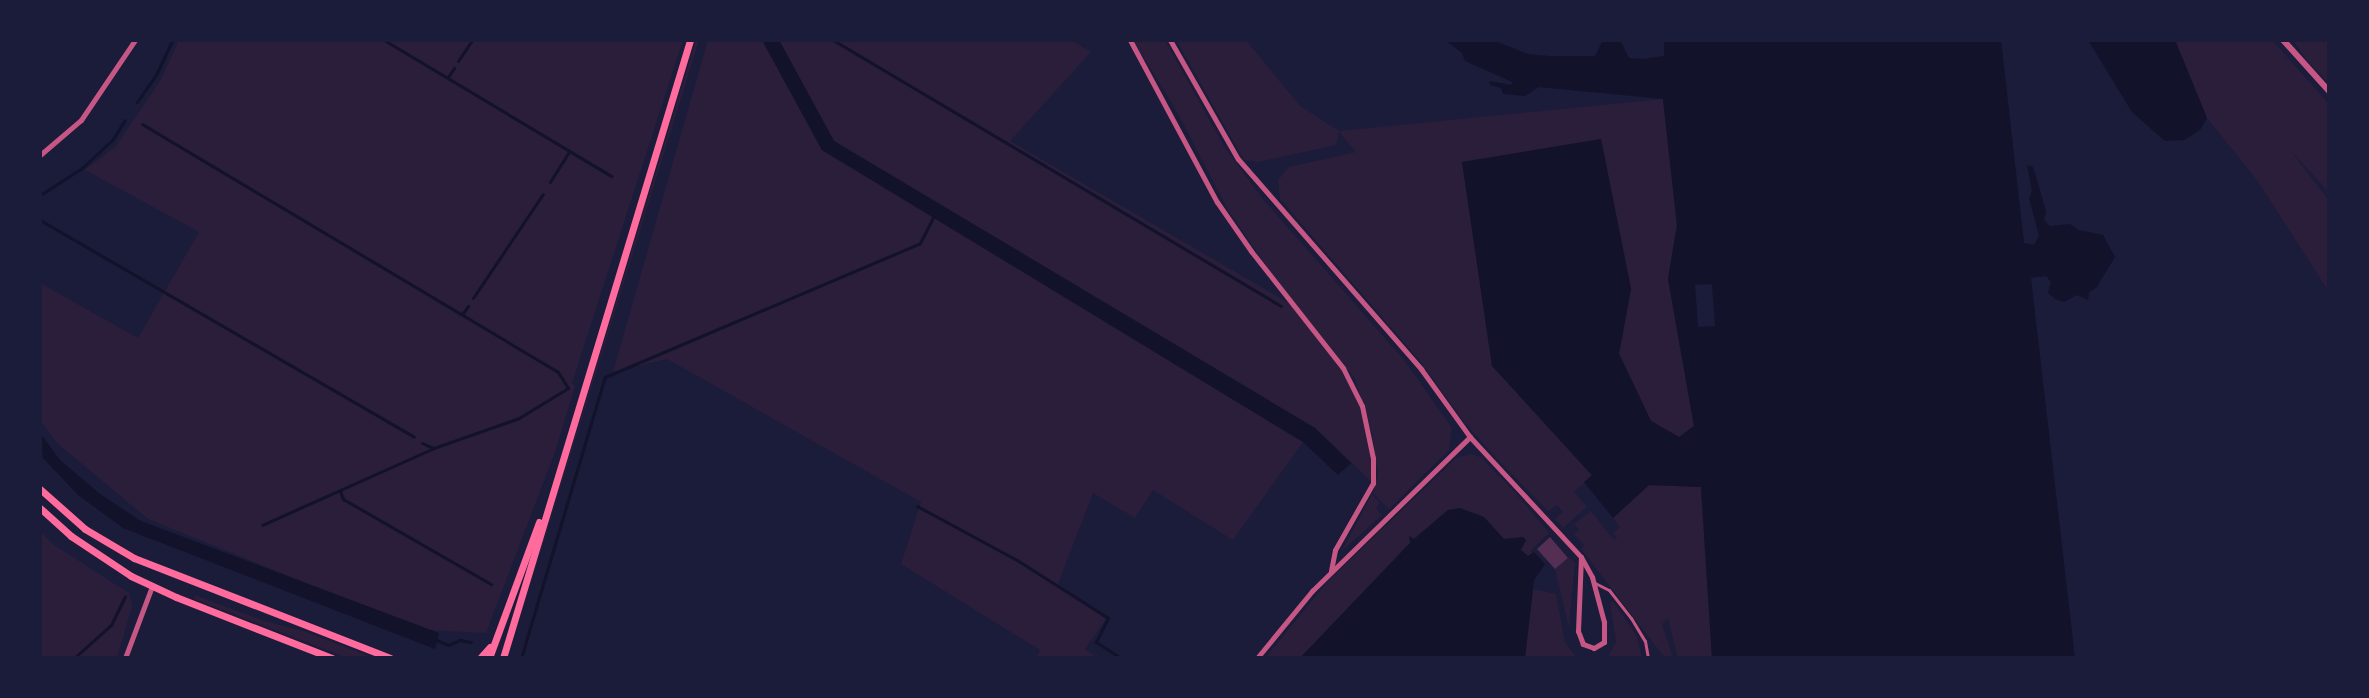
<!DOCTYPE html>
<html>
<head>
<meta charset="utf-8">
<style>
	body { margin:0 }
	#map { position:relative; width:2369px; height:698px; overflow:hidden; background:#1b1b3a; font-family:Jost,sans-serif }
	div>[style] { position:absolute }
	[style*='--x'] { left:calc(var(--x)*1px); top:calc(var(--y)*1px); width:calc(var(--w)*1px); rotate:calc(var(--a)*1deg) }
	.green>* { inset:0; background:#2a1e3b }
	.water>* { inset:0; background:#12122b }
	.pier>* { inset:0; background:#1b1b3a }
	.stream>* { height:3px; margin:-1.5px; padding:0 1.5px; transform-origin:1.5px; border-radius:1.5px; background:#12122b }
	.building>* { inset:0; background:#542f53 }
	.service>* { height:3px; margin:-1.5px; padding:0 1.5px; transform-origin:1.5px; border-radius:1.5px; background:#c65784 }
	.minor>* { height:5px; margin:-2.5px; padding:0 2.5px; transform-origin:2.5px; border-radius:2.5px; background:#c65784 }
	.tertiary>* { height:6px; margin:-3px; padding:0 3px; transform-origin:3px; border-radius:3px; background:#c65784 }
	.secondary>* { height:7px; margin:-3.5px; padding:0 3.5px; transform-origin:3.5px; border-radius:3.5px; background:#ff6b9d }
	span { translate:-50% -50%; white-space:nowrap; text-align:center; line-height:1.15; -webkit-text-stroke:8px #1b1b3a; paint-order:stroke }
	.frame { position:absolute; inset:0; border:42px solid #1b1b3a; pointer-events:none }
</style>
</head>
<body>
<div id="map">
	<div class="green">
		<i style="clip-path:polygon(179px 40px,683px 40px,572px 383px,575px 386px,555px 452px,486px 633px,422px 630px,148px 519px,57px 443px,40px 420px,40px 283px,138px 338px,199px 232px,85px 170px,116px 146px,160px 81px)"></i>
		<i style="clip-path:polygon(696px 40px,699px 40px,508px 658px,551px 516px)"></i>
		<i style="clip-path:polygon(708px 40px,762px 40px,822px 150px,1303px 442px,1233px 540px,1153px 490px,1135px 518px,1093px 493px,1058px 584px,1106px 619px,1085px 649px,1098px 658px,1036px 658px,1040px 650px,901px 564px,921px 502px,667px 359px,613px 372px)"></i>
		<i style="clip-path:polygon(779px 40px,1071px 40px,1091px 52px,1010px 141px,1294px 306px,1352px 382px,1371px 442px,1373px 483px,1315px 428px,834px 141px)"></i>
		<i style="clip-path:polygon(1133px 40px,1165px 40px,1225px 148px,1262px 198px,1404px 360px,1452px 428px,1449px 450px,1389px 509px,1373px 493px,1378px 475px,1372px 433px,1355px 379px,1271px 273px,1228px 210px,1176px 110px)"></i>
		<i style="clip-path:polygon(1176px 40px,1246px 40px,1300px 106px,1339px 131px,1663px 99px,1677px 225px,1668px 279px,1694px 426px,1679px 437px,1651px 421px,1619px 353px,1631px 289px,1601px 139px,1462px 162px,1492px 365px,1592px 476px,1574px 492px,1587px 507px,1563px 528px,1555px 519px,1563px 512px,1557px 505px,1548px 511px,1497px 459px,1464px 422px,1419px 360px,1280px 199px,1278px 180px,1289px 167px,1356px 152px,1339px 132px,1336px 145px,1258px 162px,1244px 160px)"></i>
		<i style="clip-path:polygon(2175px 40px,2272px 40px,2329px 104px,2329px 192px,2291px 151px,2329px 201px,2329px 292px,2257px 180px,2207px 118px)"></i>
		<i style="clip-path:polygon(2293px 40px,2329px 40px,2329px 83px,2308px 62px)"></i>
		<i style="clip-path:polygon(1471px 454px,1480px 457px,1515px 492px,1549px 533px,1531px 550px,1533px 553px,1527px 556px,1521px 550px,1523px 537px,1505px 540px,1448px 510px,1414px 539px,1410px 537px,1410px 543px,1300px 658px,1265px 658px,1328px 581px,1456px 458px)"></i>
		<i style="clip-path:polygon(1649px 485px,1701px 487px,1712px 658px,1678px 658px,1668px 619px,1662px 624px,1673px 658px,1665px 658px,1581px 549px,1584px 545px,1574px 534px,1579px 530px,1574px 524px,1591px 511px,1614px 540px,1617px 537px,1613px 533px,1620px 527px,1613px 518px)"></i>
		<i style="clip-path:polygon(1372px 494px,1380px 503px,1376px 508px,1382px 515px,1341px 552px)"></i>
		<i style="clip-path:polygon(40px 531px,54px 545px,129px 593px,132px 606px,117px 658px,40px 658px)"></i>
		<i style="clip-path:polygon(1569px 557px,1575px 563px,1569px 628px,1555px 569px)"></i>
		<i style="clip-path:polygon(1533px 589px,1556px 594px,1565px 642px,1577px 658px,1525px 658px)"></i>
		<i style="clip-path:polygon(195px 595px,261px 620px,303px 631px,374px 658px,348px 658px,194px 599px)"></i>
		<i style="clip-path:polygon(1613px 601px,1637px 637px,1642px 658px,1607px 658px,1616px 642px,1610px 603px)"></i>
	</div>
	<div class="water">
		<i style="clip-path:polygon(762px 40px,779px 40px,834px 141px,1315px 428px,1351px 463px,1338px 475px,1303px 442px,822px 150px)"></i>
		<i style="clip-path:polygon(1445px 40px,1493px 40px,1528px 54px,1549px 56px,1595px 56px,1603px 40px,1620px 40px,1629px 58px,1644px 59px,1664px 56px,1664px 40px,2001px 40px,2024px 243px,2034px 245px,2039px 236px,2029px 198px,2032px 191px,2027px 165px,2033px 167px,2046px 211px,2044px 220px,2050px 226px,2070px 224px,2079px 230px,2103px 235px,2115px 257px,2096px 288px,2089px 292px,2088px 300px,2077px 295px,2064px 302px,2055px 299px,2048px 293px,2051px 282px,2046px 276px,2031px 278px,2075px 658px,1712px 658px,1701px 487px,1649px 485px,1613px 518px,1584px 482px,1592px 475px,1492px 366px,1462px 162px,1601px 139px,1631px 289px,1619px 354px,1651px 421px,1679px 437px,1694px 426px,1668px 279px,1677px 225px,1663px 99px,1539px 87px,1525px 96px,1503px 94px,1501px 88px,1490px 85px,1489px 81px,1512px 85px,1512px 82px,1465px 61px,1462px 53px)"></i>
		<i style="clip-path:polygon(2088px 40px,2175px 40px,2207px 118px,2200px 130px,2184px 140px,2165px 141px,2132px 112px)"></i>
		<i style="clip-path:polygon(40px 433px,60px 460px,100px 494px,141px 521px,439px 633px,435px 649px,123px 528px,78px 495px,43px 458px)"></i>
		<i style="clip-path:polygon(1460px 508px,1484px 517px,1504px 539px,1523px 537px,1526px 540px,1521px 550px,1528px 556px,1534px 552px,1545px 564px,1534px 580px,1525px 658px,1300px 658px,1410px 543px,1409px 536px,1414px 539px,1448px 510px)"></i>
	</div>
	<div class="pier">
		<i style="clip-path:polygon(1712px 284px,1715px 326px,1698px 327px,1695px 285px)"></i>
	</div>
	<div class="stream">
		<i style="--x:384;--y:40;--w:265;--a:30.9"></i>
		<i style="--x:833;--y:40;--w:521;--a:30.7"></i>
		<i style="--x:458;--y:61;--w:25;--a:-56"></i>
		<i style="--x:448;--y:77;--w:11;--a:-56"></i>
		<i style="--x:137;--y:102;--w:33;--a:-55"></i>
		<i style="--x:156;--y:75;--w:38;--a:-65"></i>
		<i style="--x:142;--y:124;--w:484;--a:30.8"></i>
		<i style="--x:558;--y:372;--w:19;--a:58"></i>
		<i style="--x:568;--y:388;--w:57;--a:148.5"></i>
		<i style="--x:519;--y:418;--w:90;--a:160.6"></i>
		<i style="--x:434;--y:448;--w:188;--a:155.9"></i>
		<i style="--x:550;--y:182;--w:36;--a:-58"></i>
		<i style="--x:40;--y:195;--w:50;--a:-32.7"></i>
		<i style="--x:82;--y:168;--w:42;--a:-43.1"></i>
		<i style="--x:113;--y:139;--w:22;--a:-58"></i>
		<i style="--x:40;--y:220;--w:432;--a:30.1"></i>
		<i style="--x:473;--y:298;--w:125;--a:-56.1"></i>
		<i style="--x:463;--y:313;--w:9;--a:-54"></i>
		<i style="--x:422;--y:443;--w:12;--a:24"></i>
		<i style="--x:340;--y:491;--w:9;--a:69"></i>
		<i style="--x:343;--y:499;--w:171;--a:29.9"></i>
		<i style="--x:917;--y:506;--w:114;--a:28.4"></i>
		<i style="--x:1017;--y:560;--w:108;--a:32.5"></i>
		<i style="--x:1108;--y:618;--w:27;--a:117"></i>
		<i style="--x:1096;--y:642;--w:30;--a:33"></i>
		<i style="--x:434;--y:639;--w:15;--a:23"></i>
		<i style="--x:448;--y:645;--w:13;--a:-23"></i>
		<i style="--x:460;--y:640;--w:11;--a:10"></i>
		<i style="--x:74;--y:658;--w:50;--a:-41.7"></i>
		<i style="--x:111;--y:625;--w:32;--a:-64"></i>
		<i style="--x:521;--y:658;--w:293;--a:-73.4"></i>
		<i style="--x:605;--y:377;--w:342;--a:-23"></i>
		<i style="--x:920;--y:243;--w:33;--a:-63"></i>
	</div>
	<div class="building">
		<i style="clip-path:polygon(1550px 537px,1568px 558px,1555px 569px,1537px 549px)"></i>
	</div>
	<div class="service">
		<i style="--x:1595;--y:583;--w:16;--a:27"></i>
		<i style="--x:1609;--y:590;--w:36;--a:52"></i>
		<i style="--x:1631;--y:618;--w:27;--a:59"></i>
		<i style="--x:1645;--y:641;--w:17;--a:80"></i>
	</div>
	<div class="minor">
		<i style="--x:1130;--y:40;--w:184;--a:61.8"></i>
		<i style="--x:1217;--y:202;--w:60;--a:55.2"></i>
		<i style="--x:1251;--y:251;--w:149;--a:51.8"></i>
		<i style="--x:1343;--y:368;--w:42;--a:63.4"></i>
		<i style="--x:1362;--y:406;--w:53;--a:78.1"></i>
		<i style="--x:1373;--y:458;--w:25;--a:90"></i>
		<i style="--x:1373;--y:483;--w:77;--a:119.6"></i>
		<i style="--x:1335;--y:550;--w:21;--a:101"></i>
		<i style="--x:1170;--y:40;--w:137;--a:60.3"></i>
		<i style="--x:1238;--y:159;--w:279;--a:48.9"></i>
		<i style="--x:1421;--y:369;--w:84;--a:54.2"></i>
		<i style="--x:1470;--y:437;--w:163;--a:47.2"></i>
		<i style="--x:1581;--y:557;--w:23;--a:61"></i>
		<i style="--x:1592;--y:577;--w:47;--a:75.1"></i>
		<i style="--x:1604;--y:622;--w:20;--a:90"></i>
		<i style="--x:1604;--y:642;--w:12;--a:149"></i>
		<i style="--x:1594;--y:648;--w:12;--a:-160"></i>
		<i style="--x:1583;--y:644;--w:14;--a:-111"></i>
		<i style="--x:1578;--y:631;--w:74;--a:-87.7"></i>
		<i style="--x:40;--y:155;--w:54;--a:-40.5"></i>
		<i style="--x:81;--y:120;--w:97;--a:-56"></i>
		<i style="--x:125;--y:658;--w:77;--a:-69.4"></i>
		<i style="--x:1257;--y:658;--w:87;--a:-50.6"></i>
		<i style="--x:1312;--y:591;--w:221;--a:-44.3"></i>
	</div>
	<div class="tertiary">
		<i style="--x:2283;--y:40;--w:69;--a:48"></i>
	</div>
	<div class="secondary">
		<i style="--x:40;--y:489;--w:60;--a:41.6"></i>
		<i style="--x:85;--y:529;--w:57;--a:30.6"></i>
		<i style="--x:134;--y:558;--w:275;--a:21.3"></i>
		<i style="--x:40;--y:508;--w:42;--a:42.1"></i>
		<i style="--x:71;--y:536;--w:72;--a:33.7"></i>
		<i style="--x:131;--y:576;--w:50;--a:25"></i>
		<i style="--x:176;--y:597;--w:168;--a:21.4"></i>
		<i style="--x:480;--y:658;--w:15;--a:-48"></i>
		<i style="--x:489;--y:658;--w:145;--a:-69.8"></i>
		<i style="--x:503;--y:658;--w:646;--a:-73.16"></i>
	</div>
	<div class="frame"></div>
</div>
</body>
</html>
